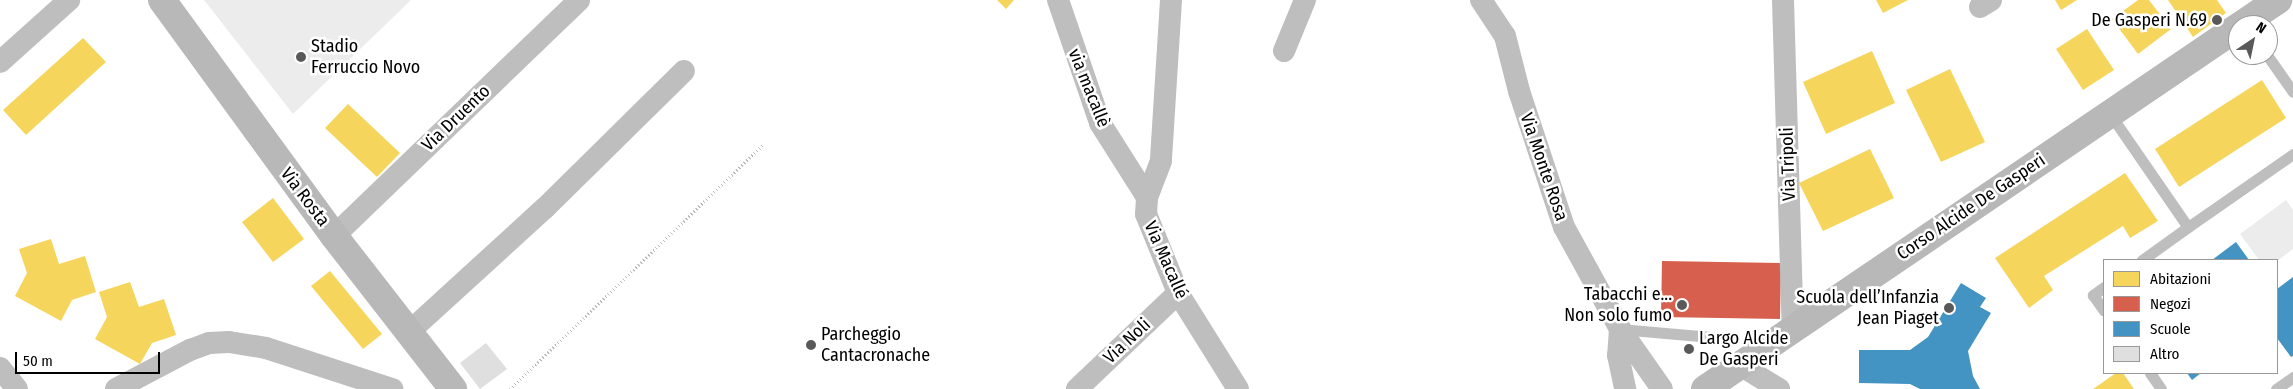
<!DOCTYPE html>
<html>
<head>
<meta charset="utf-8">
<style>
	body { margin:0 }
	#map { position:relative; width:2293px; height:389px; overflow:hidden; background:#fff; font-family:"Fira Sans Condensed",sans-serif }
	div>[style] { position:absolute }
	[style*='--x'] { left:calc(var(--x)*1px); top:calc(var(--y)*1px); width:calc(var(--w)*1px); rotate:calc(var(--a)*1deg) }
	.green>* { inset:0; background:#ececec }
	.homes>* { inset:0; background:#f6d55c }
	.shops>* { inset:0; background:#d6604d }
	.schools>* { inset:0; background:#4393c3 }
	.building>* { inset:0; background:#dfdfdf }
	.path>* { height:3px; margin-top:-1.5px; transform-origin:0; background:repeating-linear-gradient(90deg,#b9b9b9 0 1px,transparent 0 3.5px) }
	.lane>* { height:11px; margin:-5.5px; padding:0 5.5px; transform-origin:5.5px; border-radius:5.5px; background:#bebebe }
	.street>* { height:22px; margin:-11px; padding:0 11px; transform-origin:11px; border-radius:11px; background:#bebebe }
	.secondary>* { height:28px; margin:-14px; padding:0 14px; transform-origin:14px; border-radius:14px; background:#b8b8b8 }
	.dots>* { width:14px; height:14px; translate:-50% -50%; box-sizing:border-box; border:2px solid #fff; border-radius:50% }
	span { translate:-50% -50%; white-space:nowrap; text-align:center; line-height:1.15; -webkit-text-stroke:5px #fff; paint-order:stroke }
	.poi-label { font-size:18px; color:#000 }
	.right { translate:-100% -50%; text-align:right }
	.left { translate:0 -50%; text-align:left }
	.street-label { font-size:18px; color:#000 }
	.legend { position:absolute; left:2103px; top:259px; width:175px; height:115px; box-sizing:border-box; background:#fff; border:1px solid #999; margin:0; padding:6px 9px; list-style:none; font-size:15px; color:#000 }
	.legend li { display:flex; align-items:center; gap:10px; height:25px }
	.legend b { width:25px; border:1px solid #999 }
	.north { position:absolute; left:2228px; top:15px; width:50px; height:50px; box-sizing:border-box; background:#fff; border:1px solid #999; border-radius:50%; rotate:34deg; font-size:14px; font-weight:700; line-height:20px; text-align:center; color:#000 }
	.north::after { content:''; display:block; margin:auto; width:18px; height:22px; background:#595959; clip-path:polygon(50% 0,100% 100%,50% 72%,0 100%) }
	.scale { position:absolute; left:15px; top:352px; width:145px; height:22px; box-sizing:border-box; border:2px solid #000; border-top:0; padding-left:6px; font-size:15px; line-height:18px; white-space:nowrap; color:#000; -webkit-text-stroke:4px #fff; paint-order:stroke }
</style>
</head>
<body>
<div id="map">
	<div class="green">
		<i style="clip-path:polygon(204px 0,411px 0,293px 114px)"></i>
		<i style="clip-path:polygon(2286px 200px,2293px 210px,2293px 249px,2277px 261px,2259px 260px,2240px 234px)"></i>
	</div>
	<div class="homes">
		<i style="clip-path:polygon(997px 0,1014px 0,1006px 9px)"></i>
		<i style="clip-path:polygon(1876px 0,1908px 0,1883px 13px)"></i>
		<i style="clip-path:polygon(2055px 0,2077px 0,2061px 10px)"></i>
		<i style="clip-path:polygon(2138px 0,2149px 0,2171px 29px,2138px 54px,2112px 19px)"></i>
		<i style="clip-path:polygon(2168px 0,2217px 0,2226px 13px,2193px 37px)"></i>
		<i style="clip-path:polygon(2087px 29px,2114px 70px,2083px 90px,2056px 49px)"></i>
		<i style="clip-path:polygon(83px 38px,106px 62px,26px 135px,3px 110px)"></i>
		<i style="clip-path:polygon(1872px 51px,1895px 103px,1826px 134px,1803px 82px)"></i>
		<i style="clip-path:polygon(1950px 69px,1985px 142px,1941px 162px,1906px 90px)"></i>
		<i style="clip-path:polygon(2262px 80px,2286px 118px,2179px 187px,2155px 149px)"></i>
		<i style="clip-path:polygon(348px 104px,400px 153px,377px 177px,325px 128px)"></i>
		<i style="clip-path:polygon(1870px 149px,1894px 198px,1823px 231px,1799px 183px)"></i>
		<i style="clip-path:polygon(2125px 173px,2158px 221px,2130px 238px,2123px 226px,2044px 276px,2053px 290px,2029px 308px,1995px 258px)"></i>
		<i style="clip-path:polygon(273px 198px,304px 239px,273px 262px,242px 222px)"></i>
		<i style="clip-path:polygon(51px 239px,59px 264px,85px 256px,96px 292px,72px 300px,61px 321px,15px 296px,27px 273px,19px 249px)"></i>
		<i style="clip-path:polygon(330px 271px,382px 334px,363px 349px,311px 286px)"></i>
		<i style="clip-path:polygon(130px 282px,139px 307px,164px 299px,176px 335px,152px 343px,140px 364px,95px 339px,107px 317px,99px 292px)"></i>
		<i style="clip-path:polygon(2116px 373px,2123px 373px,2134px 389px,2093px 389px)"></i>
	</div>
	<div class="shops">
		<i style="clip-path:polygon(1662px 261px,1781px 263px,1780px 319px,1661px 317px)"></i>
	</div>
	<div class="schools">
		<i style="clip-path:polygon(2236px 242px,2249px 260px,2212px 260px)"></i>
		<i style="clip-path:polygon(2293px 277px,2293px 356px,2291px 357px,2277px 338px,2277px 289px)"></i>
		<i style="clip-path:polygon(1961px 283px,1986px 298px,1980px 307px,1991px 313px,1968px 351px,1973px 376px,1980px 389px,1920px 389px,1910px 384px,1859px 383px,1859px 350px,1910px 350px,1928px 337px)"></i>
		<i style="clip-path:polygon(2187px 373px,2201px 373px,2192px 380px)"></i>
	</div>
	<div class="building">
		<i style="clip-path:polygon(486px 343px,507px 369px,480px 389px,460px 363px)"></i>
	</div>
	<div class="path">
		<i style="--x:510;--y:389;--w:351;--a:-44"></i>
	</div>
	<div class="lane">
		<i style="--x:2267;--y:55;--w:45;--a:54.9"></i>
		<i style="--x:2110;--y:114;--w:137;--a:55.4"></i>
		<i style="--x:2188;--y:227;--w:57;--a:144.3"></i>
		<i style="--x:2188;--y:227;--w:128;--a:-34.8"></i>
		<i style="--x:2104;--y:287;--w:14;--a:144"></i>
		<i style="--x:2093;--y:295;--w:19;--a:55"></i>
		<i style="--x:1620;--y:329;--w:114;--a:5"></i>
		<i style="--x:2150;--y:373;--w:19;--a:55"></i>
		<i style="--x:2276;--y:389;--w:21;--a:-35"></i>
	</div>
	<div class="street">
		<i style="--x:1058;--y:0;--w:130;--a:71.1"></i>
		<i style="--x:1100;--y:123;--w:88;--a:57.6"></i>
		<i style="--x:1171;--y:0;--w:161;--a:93.6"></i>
		<i style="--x:1161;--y:161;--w:39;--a:111"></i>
		<i style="--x:1147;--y:197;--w:17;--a:93"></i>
		<i style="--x:1146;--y:214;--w:85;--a:67.9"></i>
		<i style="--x:1178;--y:293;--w:113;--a:58"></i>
		<i style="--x:1481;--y:0;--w:43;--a:56.3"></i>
		<i style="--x:1505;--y:36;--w:57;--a:75.7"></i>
		<i style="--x:1519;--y:91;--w:143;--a:71.7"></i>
		<i style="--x:1564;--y:227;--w:116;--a:61.2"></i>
		<i style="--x:1620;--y:329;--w:73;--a:55"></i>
		<i style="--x:1783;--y:0;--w:328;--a:88.3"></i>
		<i style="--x:1980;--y:7;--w:13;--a:-32"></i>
		<i style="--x:1284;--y:51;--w:55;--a:-67.6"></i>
		<i style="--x:0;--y:62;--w:93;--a:-41.9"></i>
		<i style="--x:334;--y:236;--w:340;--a:-43.9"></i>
		<i style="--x:1620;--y:329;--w:26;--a:94"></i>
		<i style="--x:1618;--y:355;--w:35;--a:78"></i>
		<i style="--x:409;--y:332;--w:184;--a:-42.4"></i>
		<i style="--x:545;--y:208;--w:195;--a:-44.6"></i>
		<i style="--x:1740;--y:365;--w:46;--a:31.6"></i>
		<i style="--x:0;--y:368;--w:27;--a:51"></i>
		<i style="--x:116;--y:389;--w:84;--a:-27.8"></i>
		<i style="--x:190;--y:350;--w:20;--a:-20"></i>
		<i style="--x:209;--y:343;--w:20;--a:-3"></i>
		<i style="--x:229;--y:342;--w:37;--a:9"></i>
		<i style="--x:266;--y:348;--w:133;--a:18"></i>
		<i style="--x:1077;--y:389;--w:139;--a:-43.5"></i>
	</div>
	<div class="secondary">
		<i style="--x:162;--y:0;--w:292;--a:53.9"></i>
		<i style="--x:334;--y:236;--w:194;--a:52.1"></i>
		<i style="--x:2241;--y:25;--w:45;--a:-34"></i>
		<i style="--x:1705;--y:389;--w:644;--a:-34.18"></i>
	</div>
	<div class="dots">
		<i style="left:2217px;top:20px;background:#595959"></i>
		<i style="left:301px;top:57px;background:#595959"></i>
		<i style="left:1682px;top:305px;background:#595959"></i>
		<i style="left:1949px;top:308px;background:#595959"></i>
		<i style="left:811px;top:345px;background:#595959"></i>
		<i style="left:1689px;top:349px;background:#595959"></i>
	</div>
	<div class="poi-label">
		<span class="right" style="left:2207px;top:20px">De Gasperi N.69</span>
		<span class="left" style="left:311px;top:57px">Stadio<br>Ferruccio Novo</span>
		<span class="right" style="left:1672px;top:305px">Tabacchi e...<br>Non solo fumo</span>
		<span class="right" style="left:1939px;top:308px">Scuola dell’Infanzia<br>Jean Piaget</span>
		<span class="left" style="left:821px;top:345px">Parcheggio<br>Cantacronache</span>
		<span class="left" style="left:1699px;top:349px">Largo Alcide<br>De Gasperi</span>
	</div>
	<div class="street-label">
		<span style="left:1089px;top:88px;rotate:68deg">via macallè</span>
		<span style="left:456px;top:118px;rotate:-44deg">Via Druento</span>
		<span style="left:1788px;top:164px;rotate:-92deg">Via Tripoli</span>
		<span style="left:1544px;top:167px;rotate:71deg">Via Monte Rosa</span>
		<span style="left:305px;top:197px;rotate:53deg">Via Rosta</span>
		<span style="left:1971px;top:207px;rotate:-34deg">Corso Alcide De Gasperi</span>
		<span style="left:1166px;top:260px;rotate:66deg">Via Macallé</span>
		<span style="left:1127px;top:341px;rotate:-43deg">Via Noli</span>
	</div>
	<ul class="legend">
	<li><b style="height:14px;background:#f6d55c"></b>Abitazioni</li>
	<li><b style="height:14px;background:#d6604d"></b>Negozi</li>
	<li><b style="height:14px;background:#4393c3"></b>Scuole</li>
	<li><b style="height:14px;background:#dfdfdf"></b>Altro</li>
	</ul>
	<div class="north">N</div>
	<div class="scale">50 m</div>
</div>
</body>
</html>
